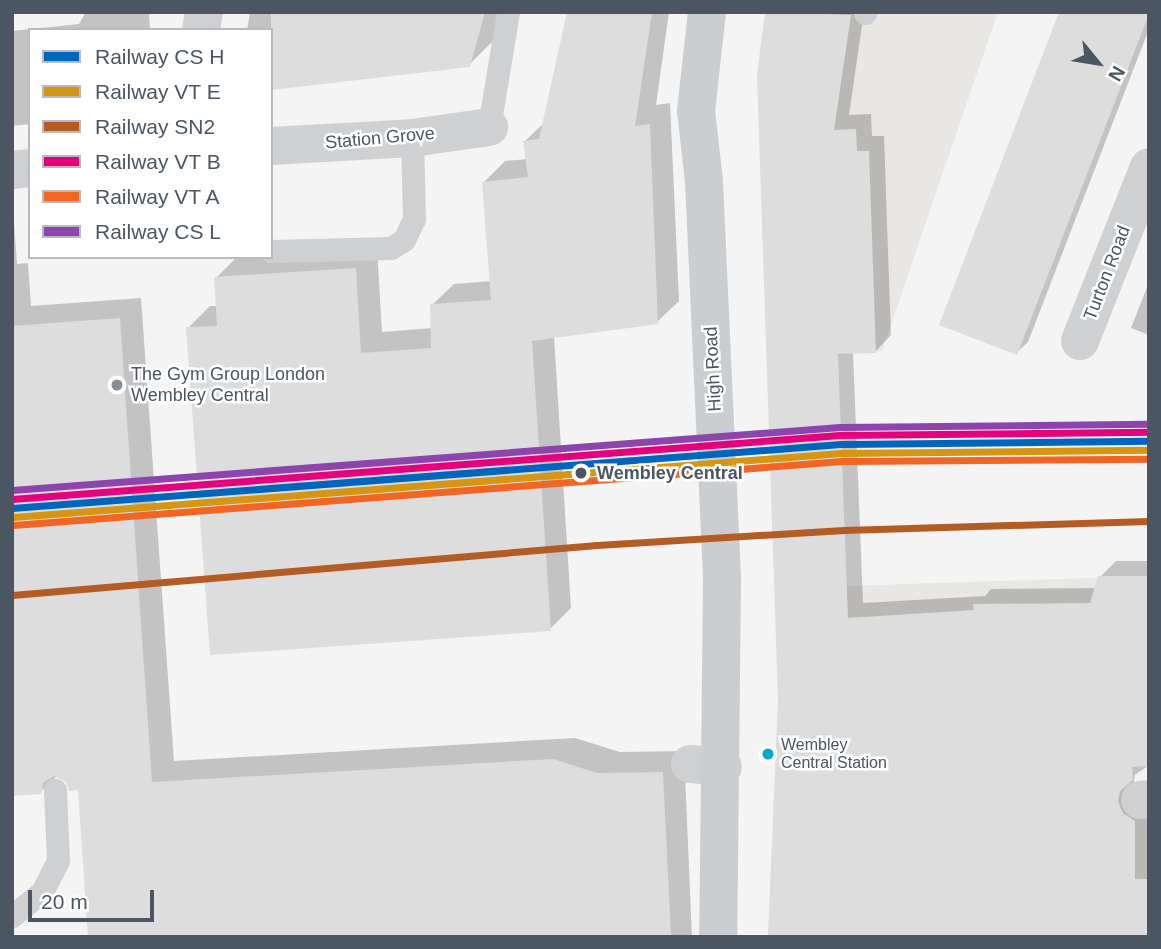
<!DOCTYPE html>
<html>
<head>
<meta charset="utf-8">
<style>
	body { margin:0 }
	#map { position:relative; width:1161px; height:949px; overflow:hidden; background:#f4f4f4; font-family:Helvetica,sans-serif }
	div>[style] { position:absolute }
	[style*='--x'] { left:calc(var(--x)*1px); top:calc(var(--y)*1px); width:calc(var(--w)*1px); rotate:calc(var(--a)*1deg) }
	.commercial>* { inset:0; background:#e8e7e3 }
	.shadow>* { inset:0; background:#0003 }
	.building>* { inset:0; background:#ddddde }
	.lane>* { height:23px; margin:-11.5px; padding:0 11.5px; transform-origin:11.5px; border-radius:11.5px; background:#ced0d2 }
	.street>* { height:38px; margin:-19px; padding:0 19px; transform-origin:19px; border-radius:19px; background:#ced0d2 }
	.primary>* { height:38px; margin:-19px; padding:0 19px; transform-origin:19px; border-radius:19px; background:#caced1 }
	.rail-1>* { height:7px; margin:-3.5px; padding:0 3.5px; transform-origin:3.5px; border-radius:3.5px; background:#0065bd }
	.rail-2>* { height:7px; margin:-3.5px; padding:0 3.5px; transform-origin:3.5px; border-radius:3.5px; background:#d49613 }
	.rail-3>* { height:7px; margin:-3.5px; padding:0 3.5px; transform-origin:3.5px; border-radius:3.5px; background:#b55b24 }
	.rail-4>* { height:7px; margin:-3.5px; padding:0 3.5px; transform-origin:3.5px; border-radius:3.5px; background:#e5007d }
	.rail-5>* { height:7px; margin:-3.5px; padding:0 3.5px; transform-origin:3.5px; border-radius:3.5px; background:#f26522 }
	.rail-6>* { height:7px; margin:-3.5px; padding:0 3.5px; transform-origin:3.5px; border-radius:3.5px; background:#8e44ad }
	.dots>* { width:19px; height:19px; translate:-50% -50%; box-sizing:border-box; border:4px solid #fff; border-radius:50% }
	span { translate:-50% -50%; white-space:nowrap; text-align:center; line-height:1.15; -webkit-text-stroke:5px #fff; paint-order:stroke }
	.bus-label { font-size:16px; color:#4a5661 }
	.left { translate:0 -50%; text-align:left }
	.street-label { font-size:18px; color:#4a5661 }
	.poi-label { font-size:18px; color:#4a5661 }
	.stop-label { font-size:18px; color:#4a5661; font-weight:700 }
	.frame { position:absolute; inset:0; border:14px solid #4a5661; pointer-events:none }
	.legend { position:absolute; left:28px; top:28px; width:245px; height:231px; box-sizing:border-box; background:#fff; border:2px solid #b7bbc0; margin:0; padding:9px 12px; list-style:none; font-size:21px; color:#4a5661 }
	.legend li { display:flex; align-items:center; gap:14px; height:35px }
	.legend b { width:35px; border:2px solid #b7bbc0 }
	.north { position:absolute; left:1063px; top:28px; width:70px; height:70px; -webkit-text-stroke:5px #fff; paint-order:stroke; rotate:120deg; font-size:19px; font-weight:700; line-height:28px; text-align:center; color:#4a5661 }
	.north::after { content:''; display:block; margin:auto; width:24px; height:32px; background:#4a5661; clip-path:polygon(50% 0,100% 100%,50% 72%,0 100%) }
	.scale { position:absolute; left:28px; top:890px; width:126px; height:32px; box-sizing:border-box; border:4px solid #4a5661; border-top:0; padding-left:9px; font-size:21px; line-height:24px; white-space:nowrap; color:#4a5661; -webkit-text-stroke:5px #fff; paint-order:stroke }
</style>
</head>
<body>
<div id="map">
	<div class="commercial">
		<i style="clip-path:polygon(765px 12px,998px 12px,882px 351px,838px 355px,846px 586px,1149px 576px,1149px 766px,1132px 767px,1135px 818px,1149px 819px,1149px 937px,768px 937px,778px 701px)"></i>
	</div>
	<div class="shadow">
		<i style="clip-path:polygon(86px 12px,149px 12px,150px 30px,30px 30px,30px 124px,12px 126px,12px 31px,79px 24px)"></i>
		<i style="clip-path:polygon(250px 12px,503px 12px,496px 38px,469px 65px,271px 30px,247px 30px)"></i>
		<i style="clip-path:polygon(569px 12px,669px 12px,656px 105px,670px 103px,679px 301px,657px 322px,554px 336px,571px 608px,550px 629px,188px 328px,210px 306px,218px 306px,216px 278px,237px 257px,377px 247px,382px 332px,433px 328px,432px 305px,454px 284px,492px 281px,484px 182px,505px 161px,528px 159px,525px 141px,545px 122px)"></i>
		<i style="clip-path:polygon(768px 12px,864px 12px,849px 115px,871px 114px,872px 136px,884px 136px,891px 335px,876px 351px,853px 352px,863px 603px,985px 596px,991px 589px,1096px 588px,1100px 577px,1116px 561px,1149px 561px,1149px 765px,1135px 775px,1133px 787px,1149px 804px,1149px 937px,780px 701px)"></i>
		<i style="clip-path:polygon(1061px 12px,1149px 12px,1149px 29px,1028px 342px,1016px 353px)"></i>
		<i style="clip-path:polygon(14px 222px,17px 264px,28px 263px,31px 306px,141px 298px,174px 761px,575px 738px,620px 752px,684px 751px,692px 937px,89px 937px,80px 788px,57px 776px,40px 792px,12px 794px)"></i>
		<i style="clip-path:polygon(1149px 282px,1149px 335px,1131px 328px)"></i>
	</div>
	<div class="building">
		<i style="clip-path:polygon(271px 12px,485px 12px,470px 67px,271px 90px)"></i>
		<i style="clip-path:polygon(567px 12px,652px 12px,635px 126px,650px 124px,658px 324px,532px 341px,551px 631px,210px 655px,186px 327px,217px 326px,214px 277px,356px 268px,361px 353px,431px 348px,430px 304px,491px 300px,482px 182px,528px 177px,523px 141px,539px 139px)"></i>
		<i style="clip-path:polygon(765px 12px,851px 15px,834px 130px,856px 129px,857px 151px,869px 151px,876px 353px,838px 354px,848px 618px,974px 610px,973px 604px,1090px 603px,1098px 576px,1149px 576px,1149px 766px,1132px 767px,1133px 780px,1120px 791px,1118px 802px,1123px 813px,1135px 821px,1135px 879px,1149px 879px,1149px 937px,768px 937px,778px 701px,757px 75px)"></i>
		<i style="clip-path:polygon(1059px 12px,1149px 14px,1017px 355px,939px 325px)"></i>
		<i style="clip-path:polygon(120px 318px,152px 782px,553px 759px,597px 773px,663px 772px,671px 937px,88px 937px,78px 790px,69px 791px,66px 782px,54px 776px,43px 783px,41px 794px,12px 796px,12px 326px)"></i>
	</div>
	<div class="lane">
		<i style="--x:865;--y:13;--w:1;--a:-90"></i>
		<i style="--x:489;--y:127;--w:117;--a:-80.6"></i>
		<i style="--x:271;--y:251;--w:120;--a:-1.4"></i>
		<i style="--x:391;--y:248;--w:15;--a:-32"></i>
		<i style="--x:404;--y:240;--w:23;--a:-65"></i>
		<i style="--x:414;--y:219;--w:81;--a:-91.4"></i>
		<i style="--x:12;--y:916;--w:38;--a:-39"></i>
		<i style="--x:42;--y:892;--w:36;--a:-63"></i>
		<i style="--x:58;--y:860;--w:70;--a:-92.5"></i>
	</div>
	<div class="street">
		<i style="--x:201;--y:30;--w:18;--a:-81"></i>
		<i style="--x:271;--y:146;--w:141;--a:-3.2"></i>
		<i style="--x:412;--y:138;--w:78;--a:-8.1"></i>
		<i style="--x:12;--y:170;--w:18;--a:-6"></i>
		<i style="--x:1080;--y:341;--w:187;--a:-68.4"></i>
		<i style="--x:690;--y:764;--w:33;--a:5"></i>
		<i style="--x:1140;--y:800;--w:9;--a:-6"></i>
	</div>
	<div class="primary">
		<i style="--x:707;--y:12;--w:100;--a:96.3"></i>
		<i style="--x:696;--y:111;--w:70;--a:83.5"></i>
		<i style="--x:704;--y:181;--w:398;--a:87.4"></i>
		<i style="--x:722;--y:579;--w:358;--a:90.6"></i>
	</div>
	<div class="rail-1">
		<i style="--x:12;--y:508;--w:831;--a:-4.41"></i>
		<i style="--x:841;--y:444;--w:308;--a:-0.6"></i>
	</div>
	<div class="rail-2">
		<i style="--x:13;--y:517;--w:830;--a:-4.42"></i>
		<i style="--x:841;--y:453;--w:308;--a:-0.6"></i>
	</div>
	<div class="rail-3">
		<i style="--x:12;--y:595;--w:587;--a:-4.89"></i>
		<i style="--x:597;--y:545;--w:247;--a:-3.5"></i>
		<i style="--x:844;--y:530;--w:305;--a:-1.7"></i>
	</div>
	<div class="rail-4">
		<i style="--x:12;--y:499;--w:830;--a:-4.42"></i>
		<i style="--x:840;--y:435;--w:309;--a:-0.6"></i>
	</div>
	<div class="rail-5">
		<i style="--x:13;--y:525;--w:831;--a:-4.41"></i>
		<i style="--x:842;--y:461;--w:307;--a:-0.4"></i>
	</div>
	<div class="rail-6">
		<i style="--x:12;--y:490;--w:830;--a:-4.35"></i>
		<i style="--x:840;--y:427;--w:309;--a:-0.6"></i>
	</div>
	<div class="dots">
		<i style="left:117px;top:385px;background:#868d94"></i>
		<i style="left:581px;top:473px;background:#4a5661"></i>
		<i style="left:768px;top:754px;background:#00a9ce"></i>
	</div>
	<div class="bus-label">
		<span class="left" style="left:781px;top:754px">Wembley<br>Central Station</span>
	</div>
	<div class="street-label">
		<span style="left:380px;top:138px;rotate:-5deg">Station Grove</span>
		<span style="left:1107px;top:273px;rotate:-69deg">Turton Road</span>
		<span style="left:713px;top:369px;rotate:-93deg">High Road</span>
	</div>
	<div class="poi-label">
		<span class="left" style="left:131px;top:385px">The Gym Group London<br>Wembley Central</span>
	</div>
	<div class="stop-label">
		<span class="left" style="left:597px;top:473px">Wembley Central</span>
	</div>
	<div class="frame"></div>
	<ul class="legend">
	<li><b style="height:9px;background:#0065bd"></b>Railway CS H</li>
	<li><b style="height:9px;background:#d49613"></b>Railway VT E</li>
	<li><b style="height:9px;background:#b55b24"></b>Railway SN2</li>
	<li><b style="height:9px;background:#e5007d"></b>Railway VT B</li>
	<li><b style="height:9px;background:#f26522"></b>Railway VT A</li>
	<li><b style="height:9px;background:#8e44ad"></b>Railway CS L</li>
	</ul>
	<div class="north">N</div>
	<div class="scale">20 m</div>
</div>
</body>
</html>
